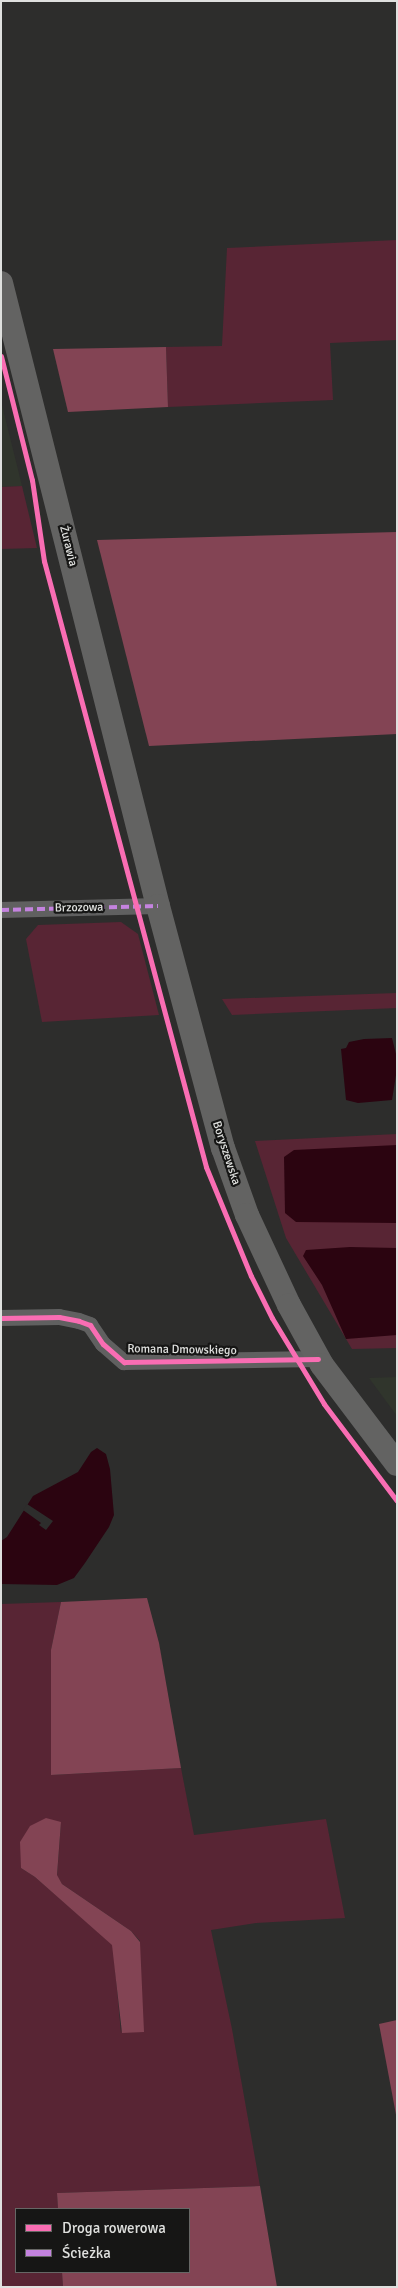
<!DOCTYPE html>
<html>
<head>
<meta charset="utf-8">
<style>
	body { margin:0 }
	#map { position:relative; width:398px; height:2288px; overflow:hidden; background:#2d2d2c; font-family:Signika,sans-serif }
	div>[style] { position:absolute }
	[style*='--x'] { left:calc(var(--x)*1px); top:calc(var(--y)*1px); width:calc(var(--w)*1px); rotate:calc(var(--a)*1deg) }
	.built>* { inset:0; background:#30352c }
	.green>* { inset:0; background:#582534 }
	.forest>* { inset:0; background:#834454 }
	.water>* { inset:0; background:#2b0410 }
	.pier>* { inset:0; background:#2d2d2c }
	.street>* { height:16px; margin:-8px; padding:0 8px; transform-origin:8px; border-radius:8px; background:#606060 }
	.secondary>* { height:24px; margin:-12px; padding:0 12px; transform-origin:12px; border-radius:12px; background:#636362 }
	.quiet>* { height:4px; margin-top:-2px; transform-origin:0; background:repeating-linear-gradient(90deg,#c483df 0 8px,transparent 0 12px) }
	.cycleway>* { height:5px; margin:-2.5px; padding:0 2.5px; transform-origin:2.5px; border-radius:2.5px; background:#f96db3 }
	span { translate:-50% -50%; white-space:nowrap; text-align:center; line-height:1.15; -webkit-text-stroke:4.5px #161615; paint-order:stroke }
	.street-label { font-size:12px; color:#dfe0de }
	.frame { position:absolute; inset:0; border:2px solid #dfe0de; pointer-events:none }
	.legend { position:absolute; left:15px; top:2208px; width:175px; height:65px; box-sizing:border-box; background:#161615; border:1px solid #666765; margin:0; padding:6px 9px; list-style:none; font-size:15px; color:#dfe0de }
	.legend li { display:flex; align-items:center; gap:10px; height:25px }
	.legend b { width:25px; border:1px solid #666765 }
</style>
</head>
<body>
<div id="map">
	<div class="built">
		<i style="clip-path:polygon(1px 401px,22px 486px,1px 487px)"></i>
		<i style="clip-path:polygon(397px 1377px,397px 1416px,369px 1378px)"></i>
	</div>
	<div class="green">
		<i style="clip-path:polygon(397px 240px,397px 340px,330px 343px,333px 400px,168px 407px,166px 347px,222px 346px,227px 248px)"></i>
		<i style="clip-path:polygon(22px 486px,37px 548px,1px 549px,1px 487px)"></i>
		<i style="clip-path:polygon(121px 922px,138px 934px,159px 1015px,42px 1022px,26px 939px,38px 925px)"></i>
		<i style="clip-path:polygon(397px 993px,397px 1008px,232px 1015px,222px 999px)"></i>
		<i style="clip-path:polygon(397px 1134px,397px 1348px,352px 1349px,286px 1238px,255px 1141px)"></i>
		<i style="clip-path:polygon(evenodd,61px 1602px,51px 1650px,51px 1775px,181px 1768px,194px 1835px,326px 1819px,345px 1918px,256px 1923px,211px 1930px,232px 2029px,260px 2186px,57px 2193px,58px 2209px,16px 2209px,16px 2272px,62px 2272px,63px 2287px,1px 2287px,1px 1604px,61px 1602px,61px 1822px,57px 1876px,62px 1884px,131px 1931px,140px 1941px,121px 2033px,113px 1945px,35px 1877px,21px 1868px,61px 1822px)"></i>
	</div>
	<div class="forest">
		<i style="clip-path:polygon(166px 347px,168px 407px,68px 412px,53px 349px)"></i>
		<i style="clip-path:polygon(397px 532px,397px 734px,149px 746px,97px 540px)"></i>
		<i style="clip-path:polygon(147px 1598px,159px 1643px,181px 1768px,51px 1775px,51px 1650px,61px 1602px)"></i>
		<i style="clip-path:polygon(46px 1818px,61px 1822px,57px 1875px,62px 1884px,131px 1931px,140px 1942px,144px 2032px,122px 2033px,112px 1945px,35px 1877px,21px 1868px,20px 1842px,30px 1826px)"></i>
		<i style="clip-path:polygon(397px 2020px,397px 2120px,379px 2024px)"></i>
		<i style="clip-path:polygon(260px 2186px,277px 2287px,63px 2287px,62px 2272px,189px 2272px,189px 2209px,58px 2209px,57px 2193px)"></i>
	</div>
	<div class="water">
		<i style="clip-path:polygon(392px 1038px,396px 1054px,396px 1075px,392px 1100px,358px 1103px,346px 1100px,341px 1049px,346px 1048px,349px 1042px,364px 1039px)"></i>
		<i style="clip-path:polygon(397px 1145px,397px 1223px,296px 1222px,285px 1213px,284px 1157px,294px 1150px)"></i>
		<i style="clip-path:polygon(350px 1247px,397px 1248px,397px 1335px,346px 1339px,322px 1285px,303px 1256px,306px 1250px)"></i>
		<i style="clip-path:polygon(97px 1448px,106px 1454px,110px 1469px,114px 1515px,109px 1527px,85px 1563px,74px 1578px,57px 1585px,1px 1584px,1px 1541px,7px 1537px,33px 1496px,78px 1472px,91px 1452px)"></i>
	</div>
	<div class="pier">
		<i style="clip-path:polygon(27px 1504px,53px 1521px,46px 1530px,39px 1525px,41px 1523px,23px 1510px)"></i>
	</div>
	<div class="street">
		<i style="--x:1;--y:910;--w:157;--a:-1.5"></i>
		<i style="--x:1;--y:1318;--w:58;--a:-1"></i>
		<i style="--x:59;--y:1317;--w:20;--a:11"></i>
		<i style="--x:79;--y:1321;--w:12;--a:20"></i>
		<i style="--x:90;--y:1325;--w:23;--a:56"></i>
		<i style="--x:103;--y:1344;--w:28;--a:41"></i>
		<i style="--x:124;--y:1362;--w:194;--a:-0.9"></i>
	</div>
	<div class="secondary">
		<i style="--x:1;--y:283;--w:642;--a:75.86"></i>
		<i style="--x:158;--y:906;--w:251;--a:75"></i>
		<i style="--x:223;--y:1148;--w:71;--a:70.3"></i>
		<i style="--x:247;--y:1215;--w:99;--a:65"></i>
		<i style="--x:289;--y:1305;--w:68;--a:61.2"></i>
		<i style="--x:322;--y:1365;--w:124;--a:52.9"></i>
	</div>
	<div class="quiet">
		<i style="--x:1;--y:910;--w:157;--a:-1.5"></i>
	</div>
	<div class="cycleway">
		<i style="--x:1;--y:356;--w:128;--a:76"></i>
		<i style="--x:32;--y:480;--w:82;--a:81.6"></i>
		<i style="--x:44;--y:561;--w:627;--a:75.03"></i>
		<i style="--x:206;--y:1167;--w:118;--a:67.6"></i>
		<i style="--x:251;--y:1276;--w:47;--a:63.4"></i>
		<i style="--x:272;--y:1318;--w:100;--a:58.8"></i>
		<i style="--x:324;--y:1404;--w:121;--a:53"></i>
		<i style="--x:1;--y:1318;--w:58;--a:-1"></i>
		<i style="--x:59;--y:1317;--w:20;--a:11"></i>
		<i style="--x:79;--y:1321;--w:12;--a:20"></i>
		<i style="--x:90;--y:1325;--w:23;--a:56"></i>
		<i style="--x:103;--y:1344;--w:28;--a:41"></i>
		<i style="--x:124;--y:1362;--w:194;--a:-0.9"></i>
	</div>
	<div class="street-label">
		<span style="left:68px;top:546px;rotate:76deg">Żurawia</span>
		<span style="left:79px;top:908px;rotate:-1deg">Brzozowa</span>
		<span style="left:226px;top:1153px;rotate:72deg">Boryszewska</span>
		<span style="left:182px;top:1350px;rotate:1deg">Romana Dmowskiego</span>
	</div>
	<div class="frame"></div>
	<ul class="legend">
	<li><b style="height:6px;background:#f96db3"></b>Droga rowerowa</li>
	<li><b style="height:6px;background:#c483df"></b>Ścieżka</li>
	</ul>
</div>
</body>
</html>
